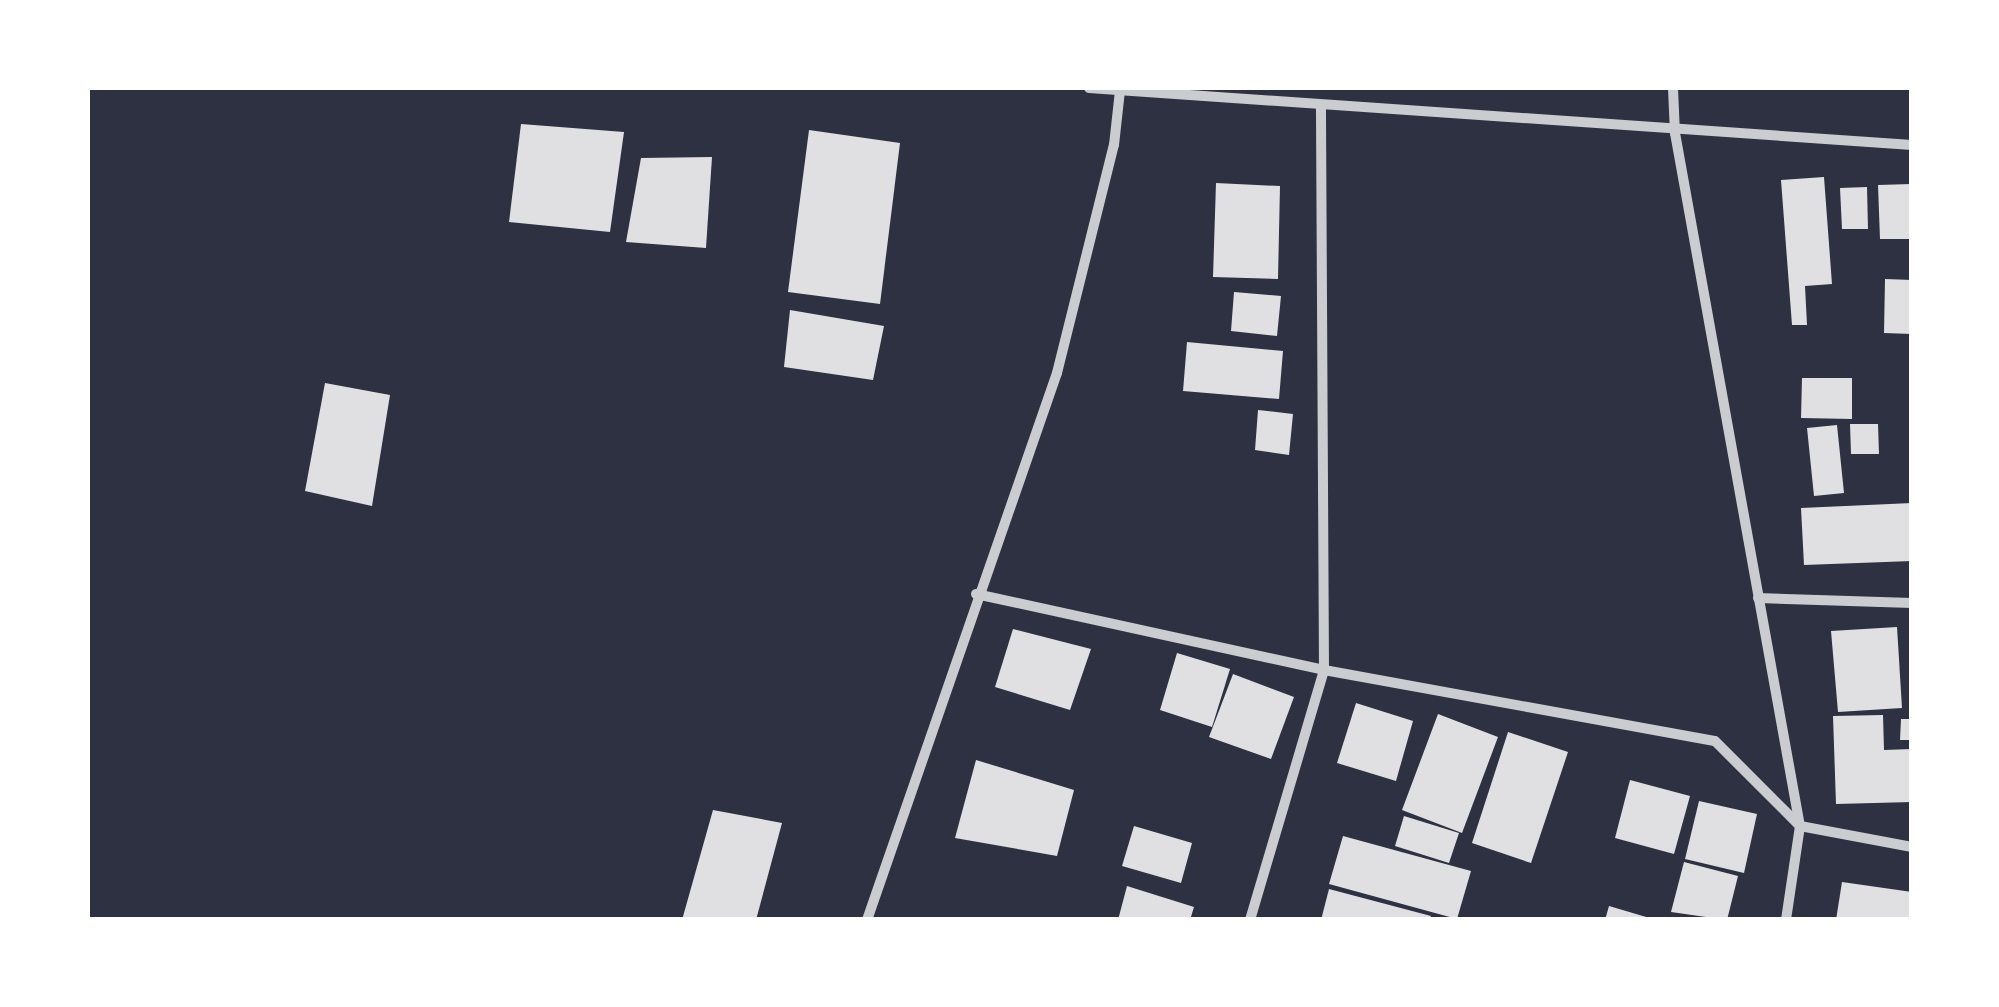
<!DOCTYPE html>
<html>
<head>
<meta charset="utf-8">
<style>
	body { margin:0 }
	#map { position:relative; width:1999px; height:1007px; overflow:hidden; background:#2d3142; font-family:"PT Sans",sans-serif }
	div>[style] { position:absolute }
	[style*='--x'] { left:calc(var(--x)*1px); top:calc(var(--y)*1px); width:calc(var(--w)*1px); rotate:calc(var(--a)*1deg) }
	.building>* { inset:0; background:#e0e0e3 }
	.minor>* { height:10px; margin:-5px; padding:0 5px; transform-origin:5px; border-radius:5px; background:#caccd0 }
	span { translate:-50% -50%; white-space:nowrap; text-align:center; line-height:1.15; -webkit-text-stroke:8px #fff; paint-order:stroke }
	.frame { position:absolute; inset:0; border:90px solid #fff; pointer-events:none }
</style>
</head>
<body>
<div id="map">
	<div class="building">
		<i style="clip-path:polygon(521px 124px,624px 132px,610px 232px,509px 222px)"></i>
		<i style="clip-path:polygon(809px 130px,900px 143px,880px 304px,788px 292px)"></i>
		<i style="clip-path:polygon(712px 157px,706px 248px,626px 242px,641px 158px)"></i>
		<i style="clip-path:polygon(1824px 177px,1832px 284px,1805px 286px,1807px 325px,1792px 325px,1781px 180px)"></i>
		<i style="clip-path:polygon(1216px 183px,1280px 186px,1278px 279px,1213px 277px)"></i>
		<i style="clip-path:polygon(1911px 184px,1912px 239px,1880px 239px,1878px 185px)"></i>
		<i style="clip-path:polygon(1867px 187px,1868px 229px,1842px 229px,1840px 188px)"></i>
		<i style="clip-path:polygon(1885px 279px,1912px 280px,1912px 334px,1884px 333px)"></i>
		<i style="clip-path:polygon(1234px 292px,1281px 296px,1277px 336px,1231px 331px)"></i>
		<i style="clip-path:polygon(790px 310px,884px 326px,873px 380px,784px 367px)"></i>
		<i style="clip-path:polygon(1187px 342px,1283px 351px,1279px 399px,1183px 391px)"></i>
		<i style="clip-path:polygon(1802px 378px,1852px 378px,1852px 419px,1801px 418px)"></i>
		<i style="clip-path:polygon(325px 383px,390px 395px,372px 506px,305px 491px)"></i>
		<i style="clip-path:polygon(1258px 410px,1293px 414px,1289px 455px,1255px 450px)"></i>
		<i style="clip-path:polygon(1850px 424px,1878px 424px,1879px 454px,1851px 454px)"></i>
		<i style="clip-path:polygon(1837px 425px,1844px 493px,1814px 496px,1807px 428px)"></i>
		<i style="clip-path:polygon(1912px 503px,1912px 561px,1804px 565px,1801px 508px)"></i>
		<i style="clip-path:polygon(1897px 627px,1902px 708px,1838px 712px,1831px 631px)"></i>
		<i style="clip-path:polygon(1013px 629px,1091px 649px,1070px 710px,995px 687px)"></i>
		<i style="clip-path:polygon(1177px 653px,1230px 669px,1212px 727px,1160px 710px)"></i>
		<i style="clip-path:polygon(1233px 674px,1294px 697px,1271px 759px,1209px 737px)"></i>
		<i style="clip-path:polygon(1356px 703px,1413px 721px,1396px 781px,1337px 763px)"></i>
		<i style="clip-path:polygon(1438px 714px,1498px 737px,1462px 833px,1402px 810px)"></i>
		<i style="clip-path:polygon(1883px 715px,1884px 750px,1912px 749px,1912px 802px,1836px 804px,1833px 716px)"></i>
		<i style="clip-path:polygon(1901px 719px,1912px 719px,1912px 740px,1900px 740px)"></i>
		<i style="clip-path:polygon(1508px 732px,1568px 752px,1531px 863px,1472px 843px)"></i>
		<i style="clip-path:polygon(976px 760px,1074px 790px,1057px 856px,955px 838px)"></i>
		<i style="clip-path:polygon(1630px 780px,1690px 796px,1674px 854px,1615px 838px)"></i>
		<i style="clip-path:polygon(1699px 801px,1757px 814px,1744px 873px,1685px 859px)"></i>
		<i style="clip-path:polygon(713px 810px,782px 823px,756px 920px,682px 920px)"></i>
		<i style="clip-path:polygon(1404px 816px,1459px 833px,1449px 863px,1395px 846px)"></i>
		<i style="clip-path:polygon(1134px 826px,1192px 843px,1181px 883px,1122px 866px)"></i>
		<i style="clip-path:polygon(1343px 836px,1471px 871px,1457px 919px,1329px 884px)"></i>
		<i style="clip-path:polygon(1684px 862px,1738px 876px,1727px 920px,1671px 912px)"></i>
		<i style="clip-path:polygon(1842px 882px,1912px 892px,1912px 920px,1836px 920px)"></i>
		<i style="clip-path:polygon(1127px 886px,1194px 907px,1190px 920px,1118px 920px)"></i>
		<i style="clip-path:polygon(1329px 889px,1431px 916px,1429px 920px,1321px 920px)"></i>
		<i style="clip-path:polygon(1609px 906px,1653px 919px,1653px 920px,1605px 920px)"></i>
	</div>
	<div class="minor">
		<i style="--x:1089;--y:88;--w:825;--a:3.96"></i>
		<i style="--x:1673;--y:88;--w:45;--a:87.5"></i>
		<i style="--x:1675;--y:133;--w:704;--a:79.78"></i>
		<i style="--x:1800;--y:826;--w:95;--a:98.5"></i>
		<i style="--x:976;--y:594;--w:356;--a:12.3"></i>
		<i style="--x:1324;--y:670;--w:397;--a:10.3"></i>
		<i style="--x:1715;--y:741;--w:120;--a:45"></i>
		<i style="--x:1800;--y:826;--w:114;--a:10.6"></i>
		<i style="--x:1758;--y:598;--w:154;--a:1.9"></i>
		<i style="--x:867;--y:920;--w:579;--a:-70.85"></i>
		<i style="--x:1057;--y:373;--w:235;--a:-76"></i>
		<i style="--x:1114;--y:145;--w:54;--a:-83.7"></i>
		<i style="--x:1250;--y:920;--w:261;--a:-73.5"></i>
		<i style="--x:1324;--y:670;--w:562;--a:-90.31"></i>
	</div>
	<div class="frame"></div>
</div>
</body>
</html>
